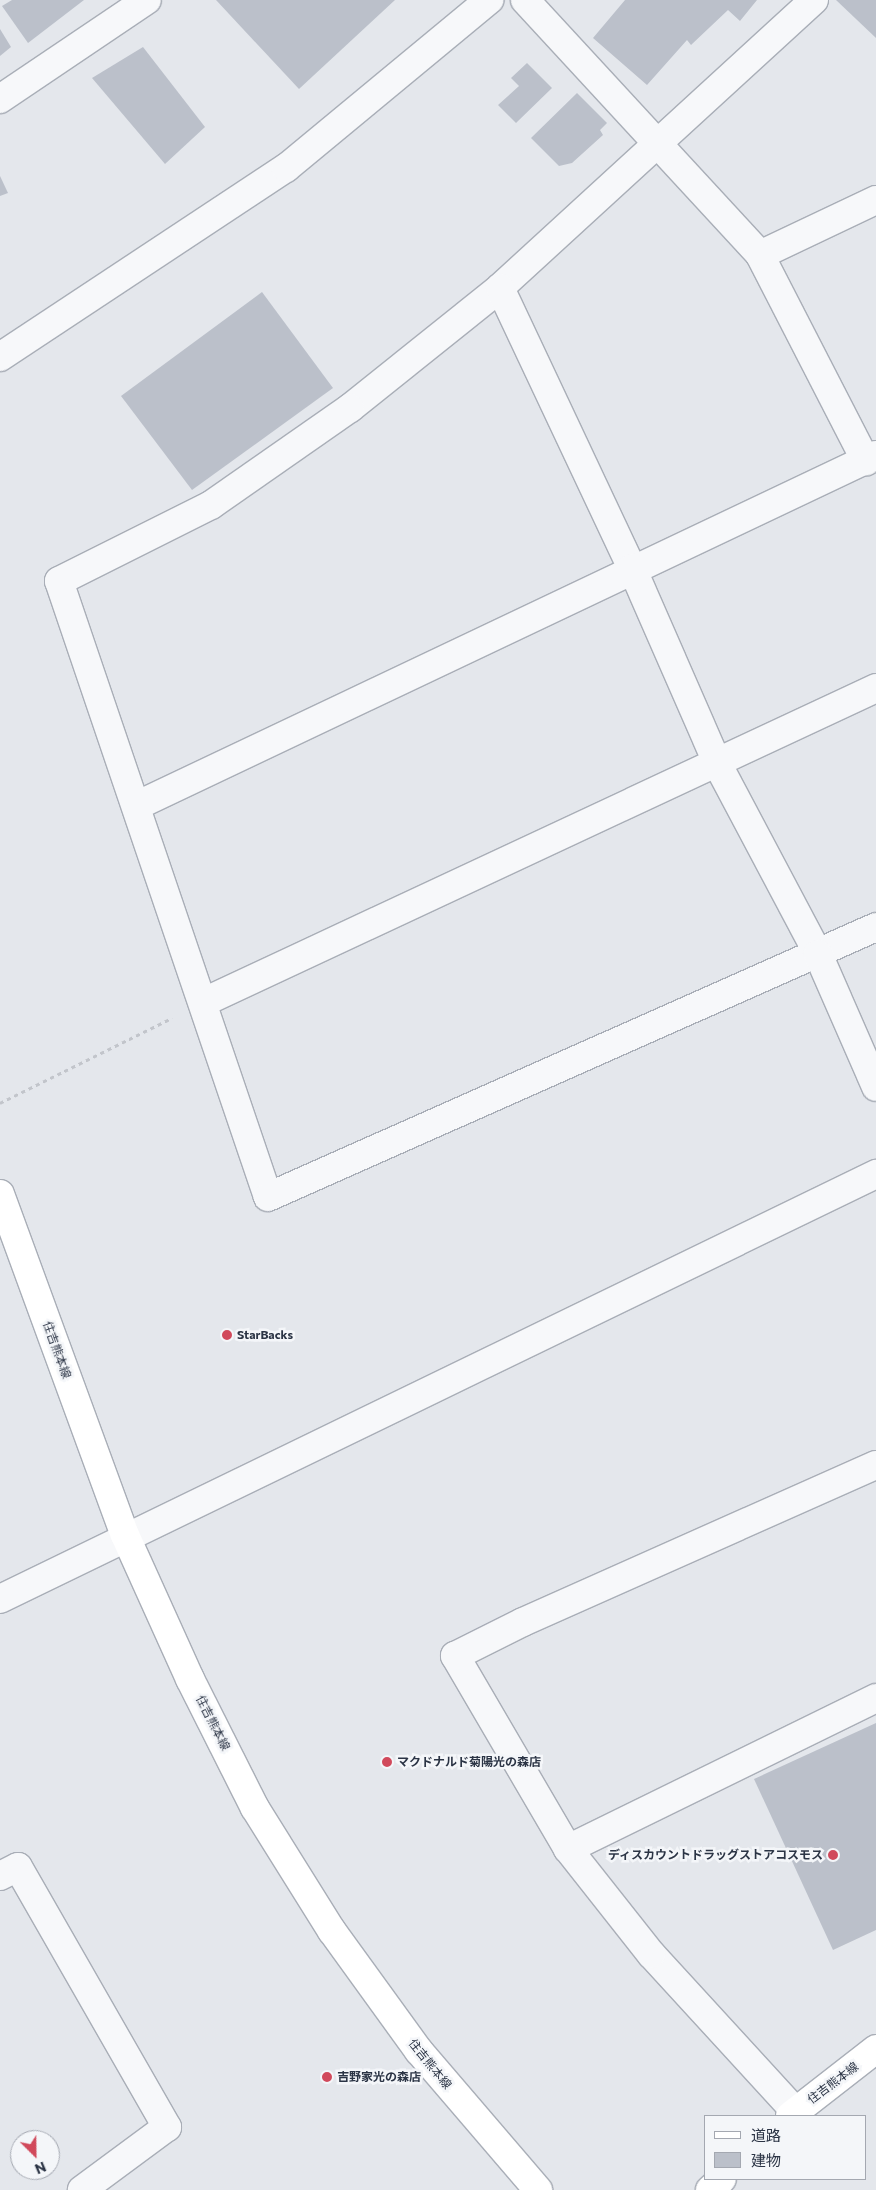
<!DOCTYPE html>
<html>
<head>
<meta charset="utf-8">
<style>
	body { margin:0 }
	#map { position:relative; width:876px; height:2190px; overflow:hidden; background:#e4e7ec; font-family:Commissioner,"Noto Sans JP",sans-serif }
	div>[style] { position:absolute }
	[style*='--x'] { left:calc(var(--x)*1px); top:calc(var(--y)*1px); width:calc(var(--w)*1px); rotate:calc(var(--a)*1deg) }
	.building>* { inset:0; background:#bbc0ca }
	.path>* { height:3px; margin-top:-1.5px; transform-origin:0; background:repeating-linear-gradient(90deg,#c2c5cb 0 4px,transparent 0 8px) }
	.roads { filter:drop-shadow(1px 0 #a9aeb7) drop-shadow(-1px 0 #a9aeb7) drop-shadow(0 1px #a9aeb7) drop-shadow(0 -1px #a9aeb7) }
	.minor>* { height:28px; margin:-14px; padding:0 14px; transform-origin:14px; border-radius:14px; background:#f7f8fa }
	.tertiary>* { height:28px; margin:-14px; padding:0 14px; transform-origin:14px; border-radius:14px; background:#f7f8fa }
	.secondary>* { height:28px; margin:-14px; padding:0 14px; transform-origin:14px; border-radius:14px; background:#fff }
	.dots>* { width:14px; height:14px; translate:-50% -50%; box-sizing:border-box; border:2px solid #f4f6f9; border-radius:50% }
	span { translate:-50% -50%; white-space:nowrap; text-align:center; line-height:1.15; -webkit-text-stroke:5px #f4f6f9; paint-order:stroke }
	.poi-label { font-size:12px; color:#2b3445; font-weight:700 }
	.left { translate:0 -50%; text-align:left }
	.right { translate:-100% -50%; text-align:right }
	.street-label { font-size:12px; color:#2b3445 }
	.legend { position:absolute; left:704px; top:2115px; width:162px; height:65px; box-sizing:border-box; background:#f4f6f9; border:1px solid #a4a8b1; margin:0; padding:6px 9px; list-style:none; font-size:15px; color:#2b3445 }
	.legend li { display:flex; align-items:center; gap:10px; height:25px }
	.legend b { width:25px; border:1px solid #a4a8b1 }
	.north { position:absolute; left:10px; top:2130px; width:50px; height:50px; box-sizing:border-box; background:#f4f6f9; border:1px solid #a4a8b1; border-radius:50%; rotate:157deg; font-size:14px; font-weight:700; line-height:20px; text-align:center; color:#2b3445 }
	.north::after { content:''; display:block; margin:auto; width:18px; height:22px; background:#d1495b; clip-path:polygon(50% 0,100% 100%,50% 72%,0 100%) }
</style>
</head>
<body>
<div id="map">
	<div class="building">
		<i style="clip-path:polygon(12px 0,84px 0,28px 43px,2px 6px)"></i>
		<i style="clip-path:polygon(216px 0,395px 0,299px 89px)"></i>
		<i style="clip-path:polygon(625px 0,757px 0,740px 21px,728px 10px,691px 45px,687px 40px,647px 85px,593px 38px)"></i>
		<i style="clip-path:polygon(836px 0,876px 0,876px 38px)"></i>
		<i style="clip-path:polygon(0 29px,11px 47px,0 56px)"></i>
		<i style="clip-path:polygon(143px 47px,205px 127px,165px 164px,92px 78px)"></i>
		<i style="clip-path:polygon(527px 63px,552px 88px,516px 123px,498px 105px,519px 86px,511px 78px)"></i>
		<i style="clip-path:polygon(577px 93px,607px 123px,600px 130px,603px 135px,572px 163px,559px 166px,531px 138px)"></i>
		<i style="clip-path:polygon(0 176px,8px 193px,0 196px)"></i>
		<i style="clip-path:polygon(262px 292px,333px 388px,192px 490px,121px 396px)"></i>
		<i style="clip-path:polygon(876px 1723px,876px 1930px,833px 1950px,754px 1779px)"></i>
	</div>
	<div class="path">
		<i style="--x:0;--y:1103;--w:192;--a:-26.3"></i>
	</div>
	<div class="roads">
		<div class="minor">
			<i style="--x:525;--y:0;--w:347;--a:47.3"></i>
			<i style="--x:760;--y:255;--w:232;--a:62.8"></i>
			<i style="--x:814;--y:0;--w:426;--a:137.5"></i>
			<i style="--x:500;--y:288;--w:192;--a:141.3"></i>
			<i style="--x:350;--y:408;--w:169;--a:145.1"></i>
			<i style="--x:211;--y:505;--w:170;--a:153.4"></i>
			<i style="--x:59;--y:581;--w:650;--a:71.26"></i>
			<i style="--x:268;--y:1197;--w:665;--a:-23.94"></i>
			<i style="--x:0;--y:99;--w:177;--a:-34"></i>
			<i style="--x:760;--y:255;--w:128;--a:-25.4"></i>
			<i style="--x:500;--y:288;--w:310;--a:64.8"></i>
			<i style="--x:632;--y:568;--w:213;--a:66.4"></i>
			<i style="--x:717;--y:763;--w:216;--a:62.1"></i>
			<i style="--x:818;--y:954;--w:145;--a:66.4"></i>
			<i style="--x:136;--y:806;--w:819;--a:-25.38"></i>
			<i style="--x:204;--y:1002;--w:742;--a:-25.04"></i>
			<i style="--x:568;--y:1849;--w:343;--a:-26.1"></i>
			<i style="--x:0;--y:1876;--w:20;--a:-27"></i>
			<i style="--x:18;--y:1867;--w:300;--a:60.2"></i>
			<i style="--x:167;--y:2127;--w:106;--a:143.5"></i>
			<i style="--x:795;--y:2111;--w:213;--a:-132.5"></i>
			<i style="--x:651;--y:1954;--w:134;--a:-128.3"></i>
			<i style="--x:568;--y:1849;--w:224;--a:-120.3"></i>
			<i style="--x:455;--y:1656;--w:76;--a:-26.6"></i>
			<i style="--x:523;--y:1622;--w:386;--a:-24"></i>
		</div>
		<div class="tertiary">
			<i style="--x:0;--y:357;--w:343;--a:-33.5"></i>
			<i style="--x:286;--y:168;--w:264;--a:-39.6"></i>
			<i style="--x:0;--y:1599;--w:974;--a:-25.88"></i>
		</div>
		<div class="secondary">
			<i style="--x:0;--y:1194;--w:363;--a:69.9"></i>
			<i style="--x:125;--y:1535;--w:158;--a:65.7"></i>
			<i style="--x:190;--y:1679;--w:144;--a:63.3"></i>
			<i style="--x:255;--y:1808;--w:145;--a:58"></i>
			<i style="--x:332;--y:1931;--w:148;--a:54.1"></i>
			<i style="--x:419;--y:2051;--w:183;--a:49.4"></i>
			<i style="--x:790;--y:2116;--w:109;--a:-37.9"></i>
			<i style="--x:710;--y:2190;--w:16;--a:-43"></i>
		</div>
	</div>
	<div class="dots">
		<i style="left:227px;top:1335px;background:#d1495b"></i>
		<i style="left:387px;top:1762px;background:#d1495b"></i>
		<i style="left:833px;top:1855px;background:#d1495b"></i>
		<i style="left:327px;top:2077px;background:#d1495b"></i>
	</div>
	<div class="poi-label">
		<span class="left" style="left:237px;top:1335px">StarBacks</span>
		<span class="left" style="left:397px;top:1762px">マクドナルド菊陽光の森店</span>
		<span class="right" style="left:823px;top:1855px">ディスカウントドラッグストアコスモス</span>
		<span class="left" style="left:337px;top:2077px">吉野家光の森店</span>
	</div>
	<div class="street-label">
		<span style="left:57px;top:1350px;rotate:70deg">住吉熊本線</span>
		<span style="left:213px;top:1723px;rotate:63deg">住吉熊本線</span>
		<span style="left:430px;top:2064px;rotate:51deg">住吉熊本線</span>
		<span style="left:833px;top:2083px;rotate:-37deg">住吉熊本線</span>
	</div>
	<ul class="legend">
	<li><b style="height:6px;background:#fff"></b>道路</li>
	<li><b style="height:14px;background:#bbc0ca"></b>建物</li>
	</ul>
	<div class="north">N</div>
</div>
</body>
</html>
